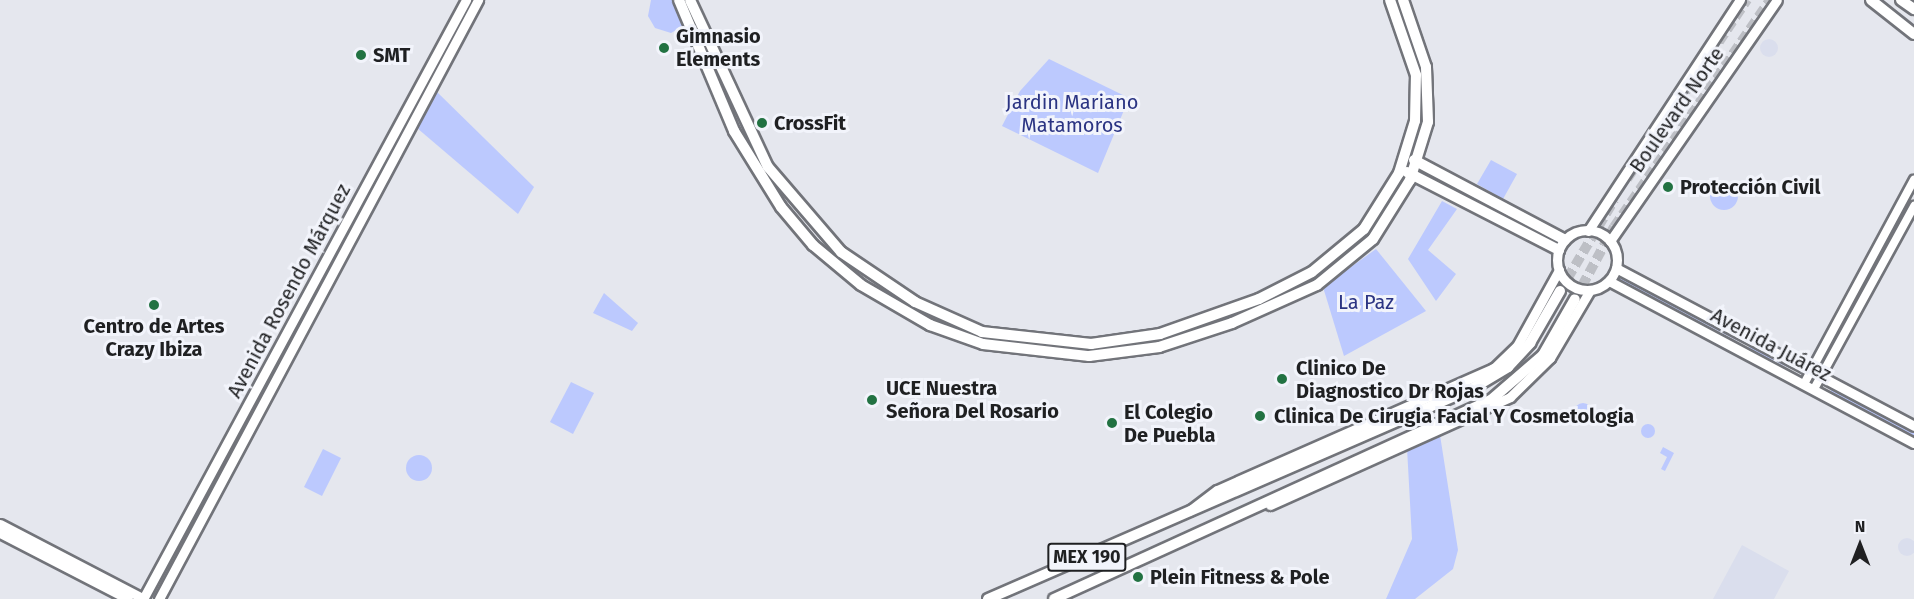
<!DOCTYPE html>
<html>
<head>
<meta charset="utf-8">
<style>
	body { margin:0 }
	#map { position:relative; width:1914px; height:599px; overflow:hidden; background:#e5e7ee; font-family:"Fira Sans",sans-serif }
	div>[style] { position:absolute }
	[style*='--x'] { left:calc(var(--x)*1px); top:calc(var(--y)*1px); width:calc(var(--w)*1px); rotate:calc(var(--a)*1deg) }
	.built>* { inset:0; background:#dadeed }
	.round { border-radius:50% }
	.green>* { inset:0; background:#bcc9fe }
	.primary-tunnel>* { height:10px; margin-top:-5px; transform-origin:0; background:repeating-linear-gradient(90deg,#bdbfc5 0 10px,transparent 0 15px) }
	.roads { filter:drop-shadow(2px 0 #72747a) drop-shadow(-2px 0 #72747a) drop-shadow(0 2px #72747a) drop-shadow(0 -2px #72747a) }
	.tertiary>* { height:8px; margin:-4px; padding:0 4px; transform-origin:4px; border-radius:4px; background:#fff }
	.secondary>* { height:9px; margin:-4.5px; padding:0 4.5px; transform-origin:4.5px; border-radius:4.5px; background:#fff }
	.secondary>.ring { margin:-4.5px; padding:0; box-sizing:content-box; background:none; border:9px solid #fff; border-radius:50% }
	.primary>* { height:10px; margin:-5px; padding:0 5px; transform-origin:5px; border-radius:5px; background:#fff }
	.dots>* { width:16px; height:16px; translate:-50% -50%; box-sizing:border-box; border:3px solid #f2f4fb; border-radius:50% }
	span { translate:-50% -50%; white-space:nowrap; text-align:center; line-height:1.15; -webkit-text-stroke:6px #f2f4fb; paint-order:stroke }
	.shield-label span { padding:2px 4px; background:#f2f4fb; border:2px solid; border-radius:4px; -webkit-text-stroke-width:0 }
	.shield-label { font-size:18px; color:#1f2022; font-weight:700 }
	.poi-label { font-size:20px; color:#1f2022; font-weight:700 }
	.left { translate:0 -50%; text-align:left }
	.park-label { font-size:20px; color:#2b3483 }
	.street-label { font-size:20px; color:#1f2022 }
	.north { position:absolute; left:1830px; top:515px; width:60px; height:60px; -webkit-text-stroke:4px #f2f4fb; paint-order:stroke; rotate:0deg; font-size:16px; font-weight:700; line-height:24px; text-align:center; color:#1f2022 }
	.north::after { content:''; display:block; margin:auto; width:21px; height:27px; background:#1f2022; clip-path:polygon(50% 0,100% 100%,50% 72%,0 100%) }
</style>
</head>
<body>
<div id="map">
	<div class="built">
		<i class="round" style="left:1760px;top:39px;width:18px;height:18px"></i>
		<i class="round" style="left:1898px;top:538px;width:18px;height:18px"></i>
		<i style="clip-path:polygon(1742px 545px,1789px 571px,1774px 599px,1713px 599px)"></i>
	</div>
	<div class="green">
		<i style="clip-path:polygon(651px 0,675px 0,685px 25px,671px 33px,655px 28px,648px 16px)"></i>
		<i style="clip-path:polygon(1049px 59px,1129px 98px,1098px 173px,1002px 126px,1020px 91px)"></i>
		<i style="clip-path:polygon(436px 91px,534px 187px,518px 214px,417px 128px)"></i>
		<i style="clip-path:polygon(1491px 160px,1517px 174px,1503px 199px,1477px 184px)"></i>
		<i style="clip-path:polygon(1427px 171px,1501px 212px,1426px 175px)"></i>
		<i class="round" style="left:1710px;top:182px;width:28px;height:28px"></i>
		<i style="clip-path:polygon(1442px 201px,1457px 209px,1428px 250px,1456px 274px,1436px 301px,1408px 259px)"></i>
		<i style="clip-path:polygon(1376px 249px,1426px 311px,1344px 356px,1323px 287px)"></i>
		<i style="clip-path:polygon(1620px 275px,1738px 338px,1738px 341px,1617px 279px)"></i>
		<i style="clip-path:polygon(604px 293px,638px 323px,632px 331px,593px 313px)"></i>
		<i style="clip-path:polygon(1751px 345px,1802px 371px,1803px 374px,1748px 349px)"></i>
		<i style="clip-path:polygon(571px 382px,594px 393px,573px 434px,550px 422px)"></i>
		<i style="clip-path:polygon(1832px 388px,1914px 431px,1914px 437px,1830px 392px)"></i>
		<i class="round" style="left:1574px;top:403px;width:18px;height:18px"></i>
		<i class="round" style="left:1641px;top:424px;width:14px;height:14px"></i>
		<i style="clip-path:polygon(1440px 435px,1458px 550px,1453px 569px,1415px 599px,1386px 599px,1412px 539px,1407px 448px)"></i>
		<i style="clip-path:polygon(1663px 447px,1674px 453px,1665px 471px,1661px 469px,1667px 457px,1660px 453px)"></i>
		<i style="clip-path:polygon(323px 449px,341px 458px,322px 496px,304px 487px)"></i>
		<i class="round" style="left:406px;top:455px;width:26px;height:26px"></i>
	</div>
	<div class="primary-tunnel">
		<i style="--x:1627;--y:179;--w:216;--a:-56.2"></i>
		<i style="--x:1560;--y:291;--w:106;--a:-59.3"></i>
		<i style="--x:1575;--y:299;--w:82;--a:-61.6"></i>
		<i style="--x:1614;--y:227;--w:275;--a:-55.5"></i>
	</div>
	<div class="roads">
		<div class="tertiary">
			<i style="--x:1804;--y:384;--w:232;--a:-61.7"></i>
			<i style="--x:1814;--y:389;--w:209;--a:-61.3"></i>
		</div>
		<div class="secondary">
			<i class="ring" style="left:1557px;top:230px;width:51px;height:51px"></i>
			<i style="--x:1588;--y:231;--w:277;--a:-56.7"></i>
			<i style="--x:1610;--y:241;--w:293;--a:-55.3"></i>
			<i style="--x:1616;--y:268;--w:337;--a:27.9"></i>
			<i style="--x:1609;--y:281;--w:345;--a:28"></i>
			<i style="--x:1270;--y:505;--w:263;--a:-24.2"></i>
			<i style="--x:1510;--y:397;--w:56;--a:-44.3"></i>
			<i style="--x:1550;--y:358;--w:79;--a:-59.5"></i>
			<i style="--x:1189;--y:511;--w:35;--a:-37"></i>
			<i style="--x:1217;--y:490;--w:303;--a:-23.8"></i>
			<i style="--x:1494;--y:368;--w:32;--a:-44"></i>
			<i style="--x:1517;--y:346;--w:87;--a:-61.1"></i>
			<i style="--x:0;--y:524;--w:162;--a:27.5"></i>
			<i style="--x:0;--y:533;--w:144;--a:27.3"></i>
			<i style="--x:143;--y:599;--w:681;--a:-61.67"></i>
			<i style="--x:159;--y:599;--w:679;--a:-61.96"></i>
		</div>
		<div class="primary">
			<i style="--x:679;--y:0;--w:142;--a:67.2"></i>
			<i style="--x:734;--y:131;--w:89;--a:58.3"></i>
			<i style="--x:781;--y:207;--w:50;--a:49.9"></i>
			<i style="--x:813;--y:245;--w:62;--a:39.8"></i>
			<i style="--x:861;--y:285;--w:80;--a:30.1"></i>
			<i style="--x:930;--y:325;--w:56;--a:19.7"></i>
			<i style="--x:983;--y:344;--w:107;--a:6.5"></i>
			<i style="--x:1089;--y:356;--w:71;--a:-7.3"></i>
			<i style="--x:1159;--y:347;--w:77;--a:-18.2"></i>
			<i style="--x:1232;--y:323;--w:93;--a:-24.1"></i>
			<i style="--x:1317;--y:285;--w:72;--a:-39.4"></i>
			<i style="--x:1373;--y:239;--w:70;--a:-57.9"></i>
			<i style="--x:1410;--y:180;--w:61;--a:-72.8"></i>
			<i style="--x:1428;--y:122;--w:55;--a:-92.1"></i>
			<i style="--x:1426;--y:67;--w:71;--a:-108.9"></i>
			<i style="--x:690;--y:0;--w:184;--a:65"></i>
			<i style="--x:768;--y:167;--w:112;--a:49.3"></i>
			<i style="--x:841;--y:252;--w:89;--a:34"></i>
			<i style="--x:915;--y:302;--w:73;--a:24.1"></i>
			<i style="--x:982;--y:332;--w:110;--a:6.3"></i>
			<i style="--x:1091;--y:344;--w:70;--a:-8.2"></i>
			<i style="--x:1160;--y:334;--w:105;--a:-19.5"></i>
			<i style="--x:1259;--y:299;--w:59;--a:-27"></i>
			<i style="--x:1312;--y:272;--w:67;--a:-39.6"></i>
			<i style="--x:1364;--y:229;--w:66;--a:-58"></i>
			<i style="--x:1399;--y:173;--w:54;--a:-72.9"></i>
			<i style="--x:1415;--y:121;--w:46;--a:-88.8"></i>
			<i style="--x:1416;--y:75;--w:79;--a:-109.1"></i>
			<i style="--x:1871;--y:0;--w:55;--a:38.3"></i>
			<i style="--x:1901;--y:0;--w:16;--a:35"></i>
			<i style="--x:1414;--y:160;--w:171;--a:27.9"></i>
			<i style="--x:1407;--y:172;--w:171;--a:27.2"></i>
			<i style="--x:988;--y:599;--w:531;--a:-23.52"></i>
			<i style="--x:1475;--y:387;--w:39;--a:-31"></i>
			<i style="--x:1508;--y:367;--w:33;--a:-47"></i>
			<i style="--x:1530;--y:343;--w:60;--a:-60"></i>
			<i style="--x:1054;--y:599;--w:482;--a:-24.5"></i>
			<i style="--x:1492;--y:399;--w:67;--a:-40.8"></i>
			<i style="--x:1543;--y:355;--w:64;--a:-60.3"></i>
		</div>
	</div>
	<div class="dots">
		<i style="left:664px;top:48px;background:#227242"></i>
		<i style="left:361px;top:55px;background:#227242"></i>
		<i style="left:762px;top:123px;background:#227242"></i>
		<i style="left:1668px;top:187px;background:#227242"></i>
		<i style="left:154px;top:305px;background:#227242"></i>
		<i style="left:1282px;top:379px;background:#227242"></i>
		<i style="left:872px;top:400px;background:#227242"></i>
		<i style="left:1260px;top:416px;background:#227242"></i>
		<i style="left:1112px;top:423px;background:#227242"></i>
		<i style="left:1138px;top:577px;background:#227242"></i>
	</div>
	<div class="shield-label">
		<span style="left:1087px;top:557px">MEX 190</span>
	</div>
	<div class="poi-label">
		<span class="left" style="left:676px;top:48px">Gimnasio<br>Elements</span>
		<span class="left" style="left:373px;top:55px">SMT</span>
		<span class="left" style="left:774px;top:123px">CrossFit</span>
		<span class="left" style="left:1680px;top:187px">Protección Civil</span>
		<span style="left:154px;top:338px">Centro de Artes<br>Crazy Ibiza</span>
		<span class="left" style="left:1296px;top:380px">Clinico De<br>Diagnostico Dr Rojas</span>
		<span class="left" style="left:886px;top:400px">UCE Nuestra<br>Señora Del Rosario</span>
		<span class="left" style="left:1124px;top:424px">El Colegio<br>De Puebla</span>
		<span class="left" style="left:1274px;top:416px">Clinica De Cirugia Facial Y Cosmetologia</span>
		<span class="left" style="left:1150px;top:577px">Plein Fitness &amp; Pole</span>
	</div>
	<div class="park-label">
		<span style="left:1072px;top:114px">Jardin Mariano<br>Matamoros</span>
		<span style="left:1366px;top:302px">La Paz</span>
	</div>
	<div class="street-label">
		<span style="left:1677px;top:110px;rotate:-55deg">Boulevard Norte</span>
		<span style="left:289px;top:291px;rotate:-62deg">Avenida Rosendo Márquez</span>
		<span style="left:1771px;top:345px;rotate:28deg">Avenida Juárez</span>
	</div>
	<div class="north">N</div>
</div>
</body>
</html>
